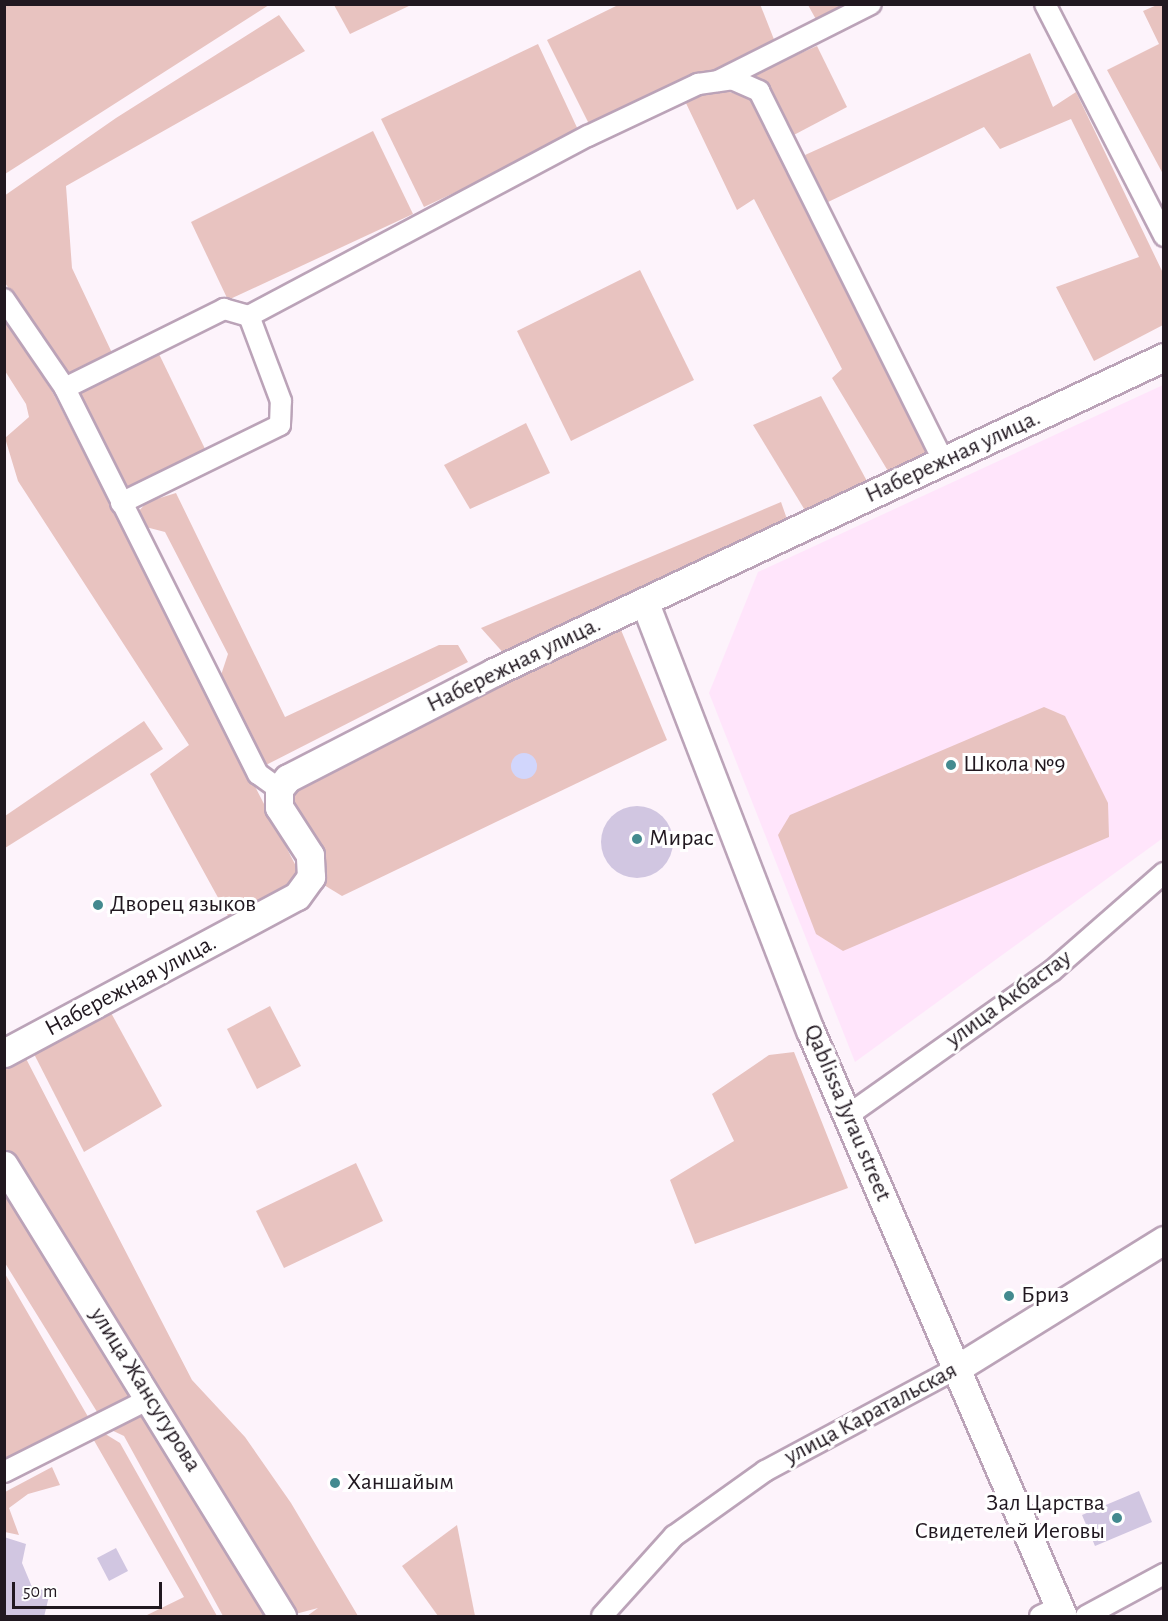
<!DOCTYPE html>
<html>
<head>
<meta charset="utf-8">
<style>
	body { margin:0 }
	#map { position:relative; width:1168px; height:1621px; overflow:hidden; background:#fdf3fb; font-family:"Alegreya Sans",sans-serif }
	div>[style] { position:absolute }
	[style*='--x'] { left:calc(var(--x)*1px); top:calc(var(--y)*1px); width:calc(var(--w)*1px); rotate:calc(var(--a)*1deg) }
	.built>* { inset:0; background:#ffe5fb }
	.green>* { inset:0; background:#e8c3c0 }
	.water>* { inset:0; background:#d1d6fc }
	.round { border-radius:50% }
	.building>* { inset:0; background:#d1c6e1 }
	.roads { filter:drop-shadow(2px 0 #bba3b8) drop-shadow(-2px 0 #bba3b8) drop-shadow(0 2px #bba3b8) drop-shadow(0 -2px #bba3b8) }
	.street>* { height:20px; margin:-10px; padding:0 10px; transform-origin:10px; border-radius:10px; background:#fff }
	.secondary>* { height:27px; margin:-13.5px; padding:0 13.5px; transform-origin:13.5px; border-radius:13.5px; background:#fff }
	.dots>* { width:16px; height:16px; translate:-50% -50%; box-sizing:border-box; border:3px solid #fff; border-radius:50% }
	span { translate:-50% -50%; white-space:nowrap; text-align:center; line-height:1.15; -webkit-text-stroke:6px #fff; paint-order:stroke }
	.street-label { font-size:24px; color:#211820 }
	.poi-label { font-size:24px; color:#211820 }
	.left { translate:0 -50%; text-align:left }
	.right { translate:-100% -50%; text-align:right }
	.frame { position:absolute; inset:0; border:6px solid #211820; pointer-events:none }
	.scale { position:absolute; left:12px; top:1582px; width:150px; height:27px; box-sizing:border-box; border:3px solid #211820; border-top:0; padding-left:8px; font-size:18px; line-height:21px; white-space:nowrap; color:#211820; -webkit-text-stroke:4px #fff; paint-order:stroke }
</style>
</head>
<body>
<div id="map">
	<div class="built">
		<i style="clip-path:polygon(1163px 385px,1163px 838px,855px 1062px,709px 693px,758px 572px)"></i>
	</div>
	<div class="green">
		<i style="clip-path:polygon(5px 4px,269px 4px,269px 5px,5px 174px)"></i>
		<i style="clip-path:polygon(760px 4px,775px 42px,590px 126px,547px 40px,618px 5px)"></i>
		<i style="clip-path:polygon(334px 5px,411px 5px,350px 34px)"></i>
		<i style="clip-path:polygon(808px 5px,848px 5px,818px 23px)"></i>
		<i style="clip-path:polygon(1157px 5px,1164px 5px,1163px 174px,1107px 70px,1159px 44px,1143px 11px)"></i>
		<i style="clip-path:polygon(279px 15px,305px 51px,66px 186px,72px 268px,113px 355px,68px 374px,5px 283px,4px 196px,116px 118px)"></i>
		<i style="clip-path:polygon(538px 44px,580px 134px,424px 207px,381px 119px)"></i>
		<i style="clip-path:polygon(817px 46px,847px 107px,790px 137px,755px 73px)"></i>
		<i style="clip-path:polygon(1030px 53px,1053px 107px,1076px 92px,1163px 273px,1163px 325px,1094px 361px,1056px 287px,1139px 257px,1071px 119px,1000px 149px,984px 127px,826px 203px,805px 155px)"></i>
		<i style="clip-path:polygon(726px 91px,757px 100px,932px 451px,888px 471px,832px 378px,842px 369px,754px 199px,737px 210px,684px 99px)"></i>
		<i style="clip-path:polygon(373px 131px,413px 214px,228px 300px,191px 222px)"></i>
		<i style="clip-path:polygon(640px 270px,694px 380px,571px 441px,517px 331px)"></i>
		<i style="clip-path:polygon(5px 317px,53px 393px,300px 874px,283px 898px,232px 923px,150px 774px,189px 745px,18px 481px,5px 438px,29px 417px,26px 404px,5px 371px)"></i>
		<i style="clip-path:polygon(158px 352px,207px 453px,126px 493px,76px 394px)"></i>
		<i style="clip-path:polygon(821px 396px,868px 483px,806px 512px,753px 425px)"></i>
		<i style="clip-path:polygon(526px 423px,550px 473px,470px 509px,444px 465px)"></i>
		<i style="clip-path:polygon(176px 493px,285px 717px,439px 645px,458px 645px,468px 662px,266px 765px,221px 675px,228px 654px,165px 532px,138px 525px,137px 513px,147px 502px)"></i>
		<i style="clip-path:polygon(781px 502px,788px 522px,507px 657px,481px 628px)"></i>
		<i style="clip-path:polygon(621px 630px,667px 740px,342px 896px,311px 877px,279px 807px,288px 778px,394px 724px)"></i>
		<i style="clip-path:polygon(1044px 707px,1065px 716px,1108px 803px,1109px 837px,843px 951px,816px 934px,778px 835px,790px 815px)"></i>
		<i style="clip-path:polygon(144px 721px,163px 749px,5px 848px,5px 816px)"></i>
		<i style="clip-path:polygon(270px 1006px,301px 1066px,257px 1089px,227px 1029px)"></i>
		<i style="clip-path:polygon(110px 1011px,162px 1106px,84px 1152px,32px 1050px)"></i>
		<i style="clip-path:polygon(19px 1045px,192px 1380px,245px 1437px,291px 1503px,358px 1616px,307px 1616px,318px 1608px,288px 1616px,5px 1158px,4px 1053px)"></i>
		<i style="clip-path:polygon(794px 1052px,848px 1188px,695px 1244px,670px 1180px,734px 1141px,712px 1094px,769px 1055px)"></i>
		<i style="clip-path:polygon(356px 1163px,383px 1221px,284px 1268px,256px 1211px)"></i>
		<i style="clip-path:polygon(4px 1177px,276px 1616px,223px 1616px,124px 1436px,107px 1428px,5px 1263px)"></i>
		<i style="clip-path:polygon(4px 1272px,94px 1427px,120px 1443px,217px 1616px,145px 1616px,184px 1597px,88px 1430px,5px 1472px)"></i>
		<i style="clip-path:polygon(52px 1467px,60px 1485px,28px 1494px,9px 1508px,19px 1535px,5px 1532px,5px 1492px)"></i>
		<i style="clip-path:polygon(457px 1525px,475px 1616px,438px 1616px,402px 1566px)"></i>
	</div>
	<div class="water">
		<i class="round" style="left:511px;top:753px;width:26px;height:26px"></i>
	</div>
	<div class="building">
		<i class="round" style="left:601px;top:806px;width:72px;height:72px"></i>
		<i style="clip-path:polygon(1139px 1491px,1152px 1522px,1095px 1546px,1082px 1515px)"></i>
		<i style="clip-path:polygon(4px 1537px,26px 1544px,22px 1563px,32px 1587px,50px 1592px,44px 1617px,4px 1617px)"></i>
		<i style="clip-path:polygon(116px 1548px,128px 1571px,109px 1581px,97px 1558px)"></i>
	</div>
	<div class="roads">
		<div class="street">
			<i style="--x:1045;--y:4;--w:261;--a:62.8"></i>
			<i style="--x:718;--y:81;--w:171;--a:-26.7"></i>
			<i style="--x:4;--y:299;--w:108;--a:55.6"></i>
			<i style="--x:121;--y:503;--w:177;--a:-26.1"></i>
			<i style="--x:280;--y:425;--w:24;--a:-88"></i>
			<i style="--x:281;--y:401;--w:91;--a:-110.6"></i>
			<i style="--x:279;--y:789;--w:26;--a:-144"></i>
			<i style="--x:258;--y:774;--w:432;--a:-116.6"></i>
			<i style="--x:65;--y:388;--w:178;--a:-26.4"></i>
			<i style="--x:224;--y:309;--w:26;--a:16"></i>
			<i style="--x:249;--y:316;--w:384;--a:-28"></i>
			<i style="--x:588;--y:136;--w:122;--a:-25.3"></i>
			<i style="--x:698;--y:84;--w:34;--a:-8"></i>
			<i style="--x:732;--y:79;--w:30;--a:24"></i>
			<i style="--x:759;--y:91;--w:415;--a:63.5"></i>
			<i style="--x:847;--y:1116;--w:251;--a:-35.3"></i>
			<i style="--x:1052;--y:971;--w:149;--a:-41.2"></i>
			<i style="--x:4;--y:1472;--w:165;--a:-26.7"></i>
			<i style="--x:602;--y:1616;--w:108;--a:-48"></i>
			<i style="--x:674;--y:1536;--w:112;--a:-35.5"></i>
			<i style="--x:765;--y:1471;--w:220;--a:-28.2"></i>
			<i style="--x:1040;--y:1616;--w:21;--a:-25"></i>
			<i style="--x:1086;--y:1616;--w:89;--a:-28.3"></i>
		</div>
		<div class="secondary">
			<i style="--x:645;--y:603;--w:458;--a:68.9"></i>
			<i style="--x:810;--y:1030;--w:638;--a:66.65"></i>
			<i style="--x:4;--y:1053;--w:332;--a:-28.2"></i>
			<i style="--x:297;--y:896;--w:24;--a:-54"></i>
			<i style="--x:311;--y:877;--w:22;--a:-93"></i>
			<i style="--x:310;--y:855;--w:57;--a:-122.9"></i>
			<i style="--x:279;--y:807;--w:18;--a:-90"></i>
			<i style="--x:279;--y:789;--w:14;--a:-51"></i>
			<i style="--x:288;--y:778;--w:232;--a:-27.2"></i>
			<i style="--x:494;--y:672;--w:740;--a:-25.18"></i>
			<i style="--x:4;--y:1165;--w:530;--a:58.35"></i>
			<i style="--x:959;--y:1367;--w:241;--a:-31.8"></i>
		</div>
	</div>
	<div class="dots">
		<i style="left:951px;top:765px;background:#438a8f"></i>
		<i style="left:637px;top:839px;background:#438a8f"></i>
		<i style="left:98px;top:905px;background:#438a8f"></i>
		<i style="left:1009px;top:1296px;background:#438a8f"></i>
		<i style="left:335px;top:1483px;background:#438a8f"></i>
		<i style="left:1117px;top:1518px;background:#438a8f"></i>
	</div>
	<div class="street-label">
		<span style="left:953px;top:457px;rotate:-25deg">Набережная улица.</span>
		<span style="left:514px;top:665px;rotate:-26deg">Набережная улица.</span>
		<span style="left:131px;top:986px;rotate:-28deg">Набережная улица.</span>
		<span style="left:1009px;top:999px;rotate:-36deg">улица Акбастау</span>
		<span style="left:847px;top:1113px;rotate:67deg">Qablissa Jyrau street</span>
		<span style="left:145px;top:1390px;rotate:58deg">улица Жансугурова</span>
		<span style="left:871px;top:1414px;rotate:-28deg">улица Каратальская</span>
	</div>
	<div class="poi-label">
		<span class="left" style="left:963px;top:765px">Школа №9</span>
		<span class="left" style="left:649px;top:839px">Мирас</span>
		<span class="left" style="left:110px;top:905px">Дворец языков</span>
		<span class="left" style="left:1021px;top:1296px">Бриз</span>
		<span class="left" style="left:347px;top:1483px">Ханшайым</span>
		<span class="right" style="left:1105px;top:1518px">Зал Царства<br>Свидетелей Иеговы</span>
	</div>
	<div class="frame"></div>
	<div class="scale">50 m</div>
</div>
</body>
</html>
